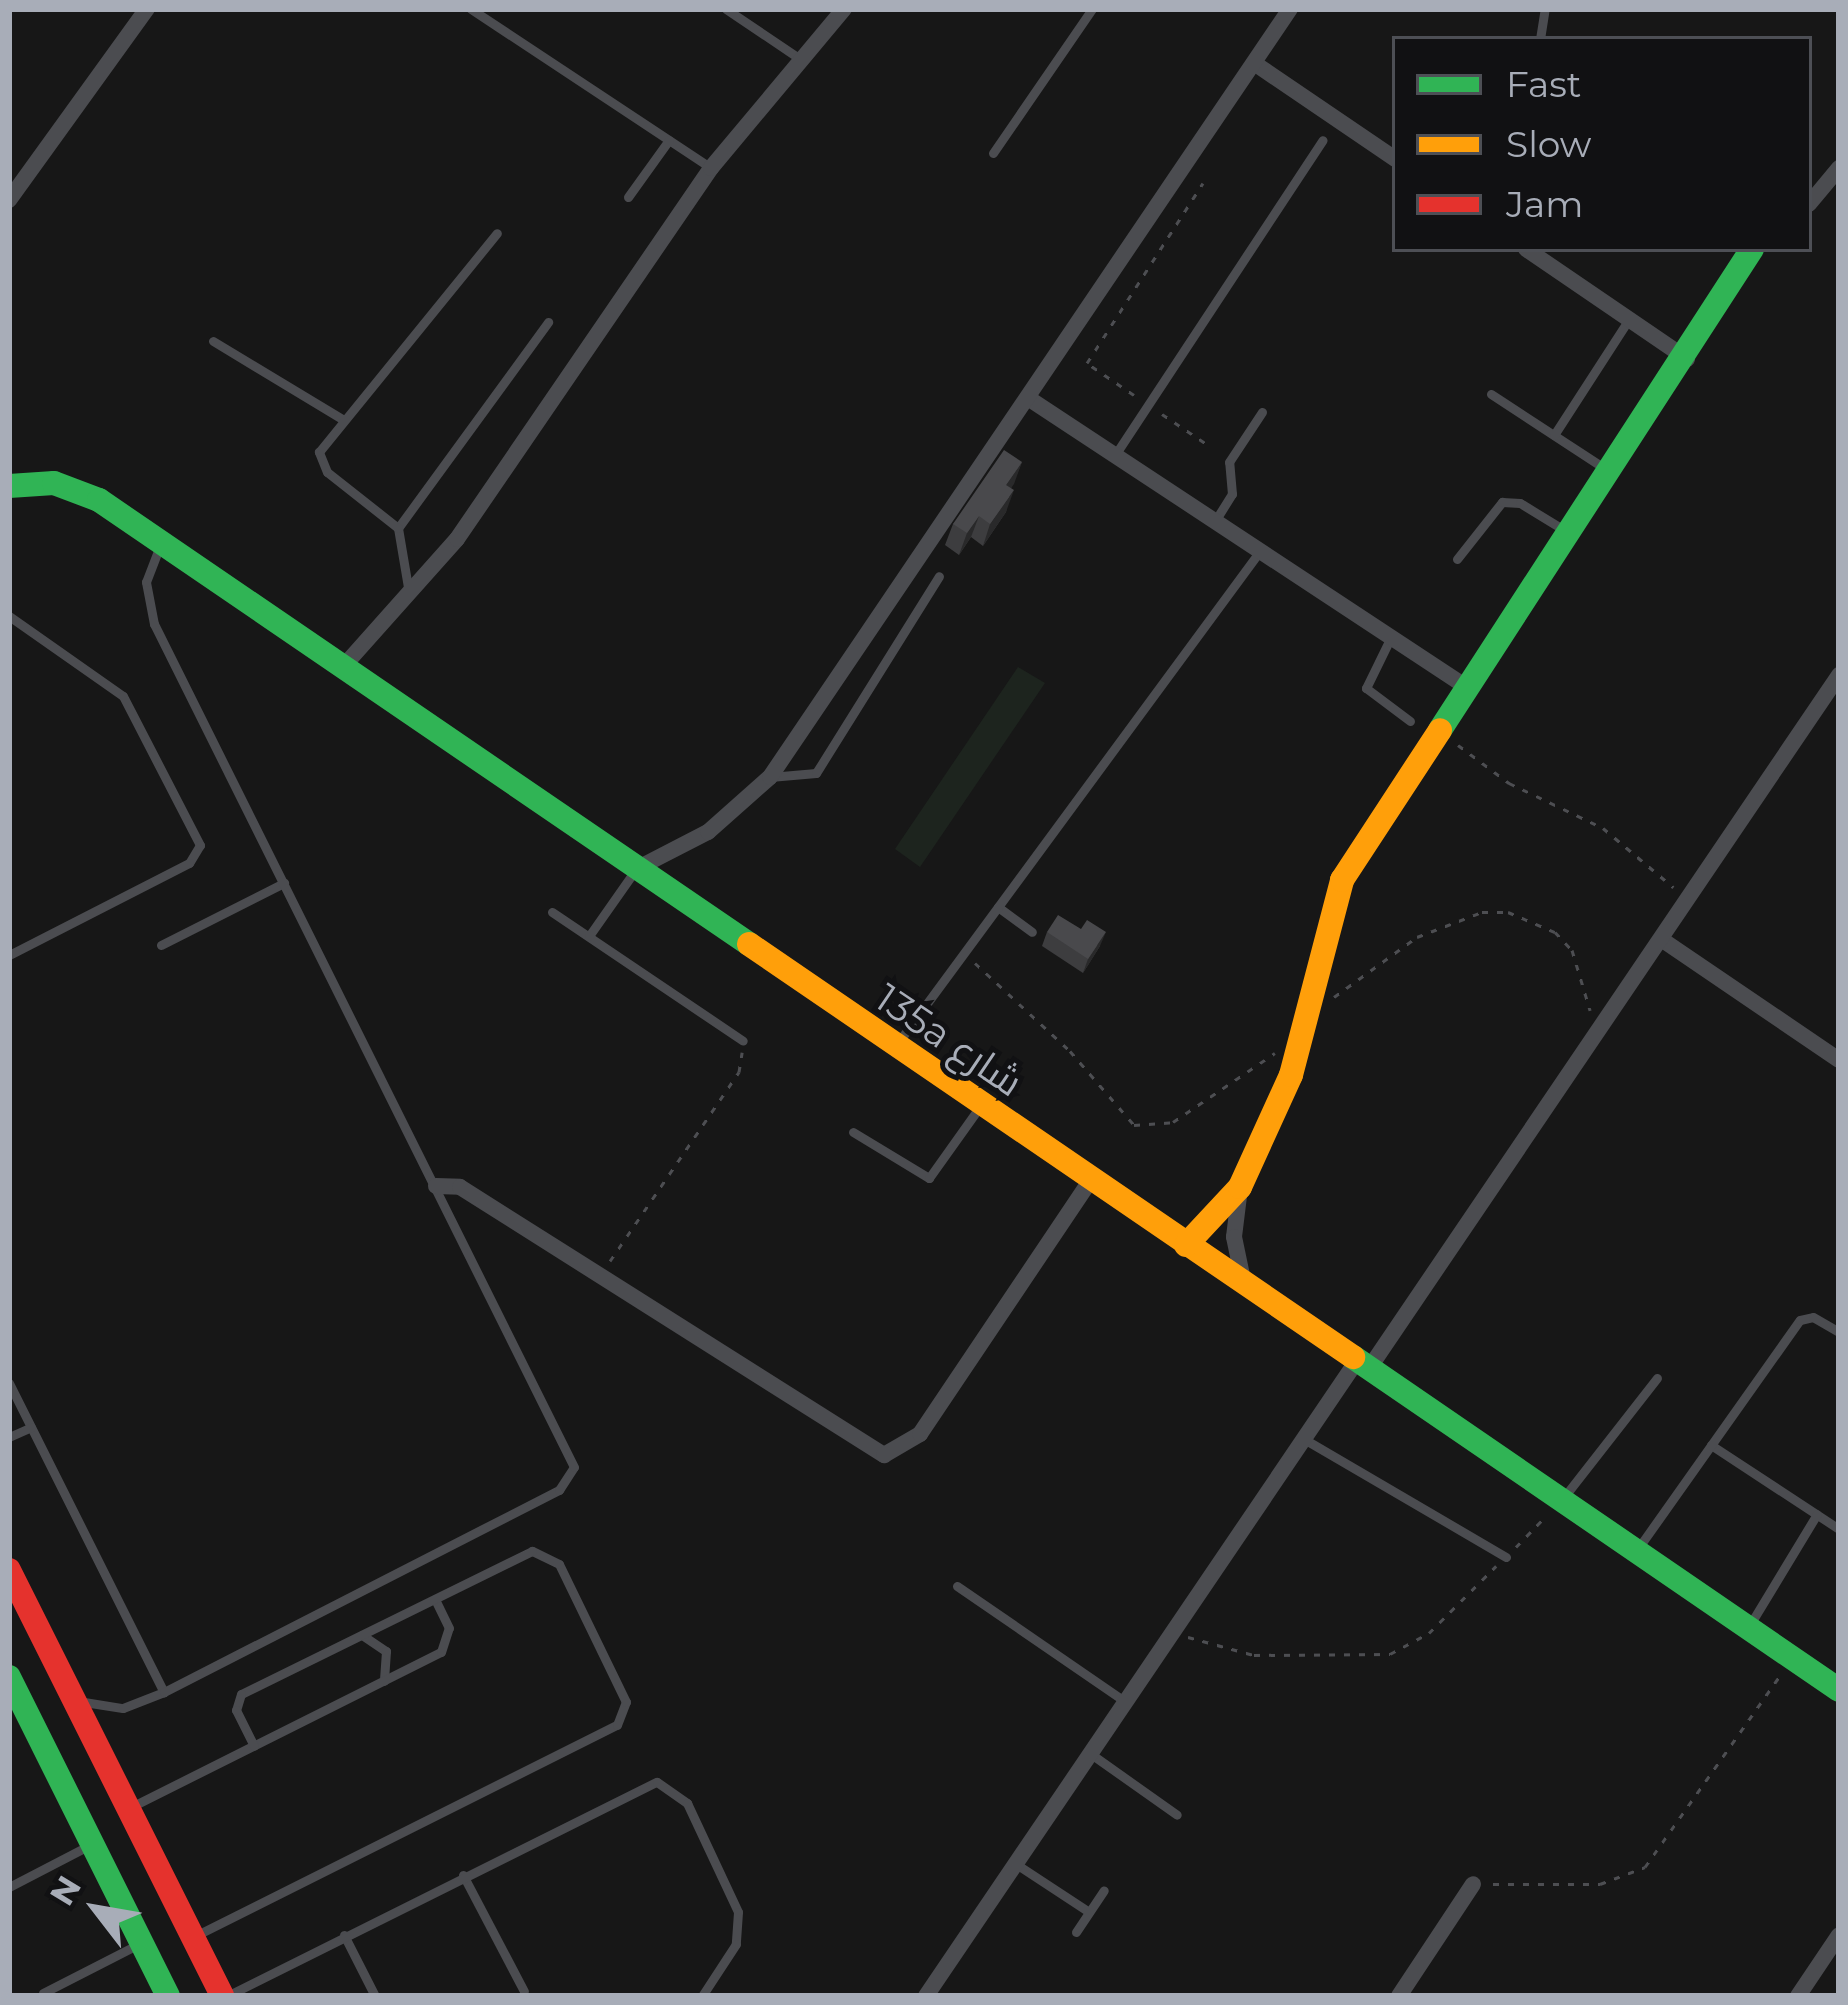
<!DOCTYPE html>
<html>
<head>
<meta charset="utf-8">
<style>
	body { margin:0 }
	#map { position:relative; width:1848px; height:2005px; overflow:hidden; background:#171717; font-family:Montserrat,Cairo,sans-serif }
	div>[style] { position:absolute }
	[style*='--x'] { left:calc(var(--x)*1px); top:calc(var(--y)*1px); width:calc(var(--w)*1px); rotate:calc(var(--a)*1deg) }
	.green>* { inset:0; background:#1d241e }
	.path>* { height:3px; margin-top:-1.5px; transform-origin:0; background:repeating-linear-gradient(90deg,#4d4e52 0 6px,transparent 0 15px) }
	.lane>* { height:9px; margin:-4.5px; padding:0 4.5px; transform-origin:4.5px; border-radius:4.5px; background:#4b4c50 }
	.street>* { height:16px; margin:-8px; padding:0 8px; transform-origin:8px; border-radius:8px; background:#4b4c50 }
	.fast>* { height:24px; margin:-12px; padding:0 12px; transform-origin:12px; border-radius:12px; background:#30b455 }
	.slow>* { height:24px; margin:-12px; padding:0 12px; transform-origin:12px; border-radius:12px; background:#ff9f0a }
	.jam>* { height:24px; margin:-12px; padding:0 12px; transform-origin:12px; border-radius:12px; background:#e5322d }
	.wall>* { inset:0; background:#3d3d3f }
	.shaded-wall>* { inset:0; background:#29292a }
	.building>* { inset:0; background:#49494c }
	span { translate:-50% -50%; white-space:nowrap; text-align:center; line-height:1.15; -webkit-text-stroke:10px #111113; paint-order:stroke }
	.street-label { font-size:39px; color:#a8adb8 }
	.frame { position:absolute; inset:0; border:12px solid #a8adb8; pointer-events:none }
	.legend { position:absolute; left:1392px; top:36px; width:420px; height:216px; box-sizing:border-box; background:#111113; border:3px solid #4d4f55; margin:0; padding:15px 21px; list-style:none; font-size:36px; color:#a8adb8 }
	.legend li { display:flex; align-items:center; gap:24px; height:60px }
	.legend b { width:60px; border:3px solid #4d4f55 }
	.north { position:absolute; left:36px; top:1849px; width:120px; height:120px; -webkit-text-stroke:9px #111113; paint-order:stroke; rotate:301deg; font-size:33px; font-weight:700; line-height:48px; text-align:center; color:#a8adb8 }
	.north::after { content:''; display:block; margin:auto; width:42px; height:54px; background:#a8adb8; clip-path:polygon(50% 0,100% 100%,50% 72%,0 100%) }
</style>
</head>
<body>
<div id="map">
	<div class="green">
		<i style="clip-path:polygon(1018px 667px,1045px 683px,920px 867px,895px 849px)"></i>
	</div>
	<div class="path">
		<i style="--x:1134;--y:395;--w:57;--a:-145.8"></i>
		<i style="--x:1087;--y:363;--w:214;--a:-57.2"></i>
		<i style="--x:1162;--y:414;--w:52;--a:34"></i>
		<i style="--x:1458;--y:745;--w:64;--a:36.7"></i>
		<i style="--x:1509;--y:783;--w:104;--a:25.6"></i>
		<i style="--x:1603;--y:828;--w:92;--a:40.1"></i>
		<i style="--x:975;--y:963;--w:129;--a:42.8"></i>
		<i style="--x:1070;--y:1051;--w:98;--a:49.1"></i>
		<i style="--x:1134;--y:1125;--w:39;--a:-4"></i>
		<i style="--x:1173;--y:1122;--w:123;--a:-34.1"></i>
		<i style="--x:1334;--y:997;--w:102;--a:-35.9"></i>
		<i style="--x:1417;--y:937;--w:70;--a:-21"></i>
		<i style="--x:1482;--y:912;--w:26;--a:0"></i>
		<i style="--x:1508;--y:912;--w:51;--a:23.1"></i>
		<i style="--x:1555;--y:932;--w:25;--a:47"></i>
		<i style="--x:1572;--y:950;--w:63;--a:73.3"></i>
		<i style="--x:610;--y:1261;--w:229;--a:-55.7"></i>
		<i style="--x:739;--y:1072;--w:20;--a:-81"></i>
		<i style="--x:1516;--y:1547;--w:45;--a:-45.9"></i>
		<i style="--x:1188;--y:1637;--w:68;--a:15.3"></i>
		<i style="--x:1254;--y:1655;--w:136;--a:-0.4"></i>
		<i style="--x:1390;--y:1654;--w:44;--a:-28.3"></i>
		<i style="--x:1429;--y:1633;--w:95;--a:-45"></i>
		<i style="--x:1493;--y:1884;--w:107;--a:0"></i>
		<i style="--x:1600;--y:1884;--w:48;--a:-20.7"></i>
		<i style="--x:1645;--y:1867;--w:236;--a:-54.8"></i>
	</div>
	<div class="lane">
		<i style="--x:471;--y:9;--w:288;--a:33.5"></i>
		<i style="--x:726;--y:9;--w:89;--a:34"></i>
		<i style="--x:1540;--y:39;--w:30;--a:-81"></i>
		<i style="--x:993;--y:153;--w:175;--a:-55.5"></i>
		<i style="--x:628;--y:197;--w:70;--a:-54.3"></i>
		<i style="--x:213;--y:341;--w:153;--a:31.1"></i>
		<i style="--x:1491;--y:394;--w:139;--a:33.2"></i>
		<i style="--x:1554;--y:435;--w:138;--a:-57.1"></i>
		<i style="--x:1115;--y:455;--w:377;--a:-56.6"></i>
		<i style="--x:1215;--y:521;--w:32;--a:-58"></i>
		<i style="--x:1232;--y:494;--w:32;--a:-95"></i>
		<i style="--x:1229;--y:462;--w:60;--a:-56.6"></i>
		<i style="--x:398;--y:528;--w:255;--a:-53.9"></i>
		<i style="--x:1457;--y:559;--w:73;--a:-51.7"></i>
		<i style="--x:1502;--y:502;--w:18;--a:3"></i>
		<i style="--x:1520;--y:503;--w:52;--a:31.5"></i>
		<i style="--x:409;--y:593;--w:66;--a:-99.6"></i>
		<i style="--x:398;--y:528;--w:90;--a:-141.7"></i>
		<i style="--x:327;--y:472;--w:22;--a:-112"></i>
		<i style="--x:319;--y:452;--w:282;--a:-50.9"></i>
		<i style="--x:9;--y:616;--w:139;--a:35.1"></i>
		<i style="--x:123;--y:696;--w:168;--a:62.7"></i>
		<i style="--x:200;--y:845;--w:21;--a:121"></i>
		<i style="--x:189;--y:863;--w:202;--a:152.9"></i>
		<i style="--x:1391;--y:637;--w:57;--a:116.1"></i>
		<i style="--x:1366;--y:688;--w:55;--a:36.9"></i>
		<i style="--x:770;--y:777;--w:46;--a:-5"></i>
		<i style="--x:816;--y:773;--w:232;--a:-58"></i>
		<i style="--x:998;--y:907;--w:42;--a:36.3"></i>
		<i style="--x:552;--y:912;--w:230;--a:34"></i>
		<i style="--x:589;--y:936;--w:78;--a:-54.9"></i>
		<i style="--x:161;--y:945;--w:138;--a:-26.8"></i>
		<i style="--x:897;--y:1044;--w:612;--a:-53.64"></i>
		<i style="--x:853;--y:1132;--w:89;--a:31.2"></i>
		<i style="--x:929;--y:1178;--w:90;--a:-54.5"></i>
		<i style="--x:9;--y:1383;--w:346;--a:63.4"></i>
		<i style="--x:9;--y:1437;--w:24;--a:-24"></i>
		<i style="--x:1304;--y:1439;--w:234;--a:30.3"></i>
		<i style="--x:1711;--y:1445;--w:153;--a:33.3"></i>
		<i style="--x:1564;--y:1497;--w:151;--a:-52"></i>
		<i style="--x:1639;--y:1547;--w:278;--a:-54.7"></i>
		<i style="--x:1800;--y:1320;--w:13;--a:-13"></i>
		<i style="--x:1813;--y:1317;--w:30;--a:30"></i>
		<i style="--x:957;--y:1586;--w:205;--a:34.5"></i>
		<i style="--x:1751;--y:1623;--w:127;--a:-58.8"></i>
		<i style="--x:362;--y:1635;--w:29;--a:34"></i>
		<i style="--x:386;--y:1651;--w:30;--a:94"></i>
		<i style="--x:84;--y:1702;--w:39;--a:9"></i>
		<i style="--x:123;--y:1708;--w:44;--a:-21.3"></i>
		<i style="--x:164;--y:1692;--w:444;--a:-27.1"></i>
		<i style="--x:559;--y:1490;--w:27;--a:-57"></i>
		<i style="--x:574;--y:1467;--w:942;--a:-116.48"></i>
		<i style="--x:154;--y:624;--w:43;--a:-100.8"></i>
		<i style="--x:146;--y:582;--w:42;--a:-69"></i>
		<i style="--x:1091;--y:1754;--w:105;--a:35.3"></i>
		<i style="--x:133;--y:1806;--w:344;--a:-26.6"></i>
		<i style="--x:441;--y:1652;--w:25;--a:-72"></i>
		<i style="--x:449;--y:1628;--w:32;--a:-116"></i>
		<i style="--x:1016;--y:1864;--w:87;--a:33.3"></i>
		<i style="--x:463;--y:1875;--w:131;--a:62.3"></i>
		<i style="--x:9;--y:1887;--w:89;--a:-27.4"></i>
		<i style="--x:1076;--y:1932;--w:50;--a:-56.3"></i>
		<i style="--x:344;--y:1935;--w:68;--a:63.1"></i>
		<i style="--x:193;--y:1937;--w:474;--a:-26.6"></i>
		<i style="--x:617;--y:1725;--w:25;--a:-69"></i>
		<i style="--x:626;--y:1702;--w:153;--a:-115.9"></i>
		<i style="--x:559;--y:1564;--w:30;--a:-154"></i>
		<i style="--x:532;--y:1551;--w:324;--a:153.8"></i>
		<i style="--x:241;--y:1694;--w:17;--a:107"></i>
		<i style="--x:236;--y:1710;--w:40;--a:63.4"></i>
		<i style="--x:43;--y:1993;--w:106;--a:-27.1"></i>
		<i style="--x:227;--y:1996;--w:480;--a:-26.5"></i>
		<i style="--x:657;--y:1782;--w:37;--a:35"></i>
		<i style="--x:687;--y:1803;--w:120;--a:64.9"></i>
		<i style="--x:738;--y:1912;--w:32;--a:94"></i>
		<i style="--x:736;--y:1944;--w:62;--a:123.2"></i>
	</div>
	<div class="street">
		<i style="--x:1254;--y:63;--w:171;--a:34.2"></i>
		<i style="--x:9;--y:200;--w:236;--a:-54.2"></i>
		<i style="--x:1809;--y:204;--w:47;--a:-50.2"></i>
		<i style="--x:1526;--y:249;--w:195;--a:34.3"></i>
		<i style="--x:1028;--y:398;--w:523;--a:33.39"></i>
		<i style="--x:342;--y:668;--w:173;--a:-48.3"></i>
		<i style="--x:457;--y:539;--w:450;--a:-55.6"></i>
		<i style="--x:711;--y:168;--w:207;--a:-50.1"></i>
		<i style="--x:636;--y:869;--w:81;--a:-27.2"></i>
		<i style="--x:708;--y:832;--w:83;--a:-41.6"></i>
		<i style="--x:770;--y:777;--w:927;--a:-55.9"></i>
		<i style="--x:1661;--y:939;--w:215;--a:34.2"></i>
		<i style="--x:436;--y:1186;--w:24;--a:2"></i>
		<i style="--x:460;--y:1187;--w:502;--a:32.3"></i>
		<i style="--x:884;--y:1455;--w:42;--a:-30.3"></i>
		<i style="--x:920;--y:1434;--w:306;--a:-56.1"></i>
		<i style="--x:1240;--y:1188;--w:49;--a:97"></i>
		<i style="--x:1234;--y:1237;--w:49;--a:78.2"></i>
		<i style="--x:1368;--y:1370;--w:840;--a:-55.87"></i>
		<i style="--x:926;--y:1996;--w:766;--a:-55.85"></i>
		<i style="--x:1399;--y:1996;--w:134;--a:-56.5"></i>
		<i style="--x:1798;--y:1996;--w:73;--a:-56.1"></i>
	</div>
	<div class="fast">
		<i style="--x:9;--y:486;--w:45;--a:-3.8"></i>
		<i style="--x:54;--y:483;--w:48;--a:20.7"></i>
		<i style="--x:99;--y:500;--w:787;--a:34.34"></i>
		<i style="--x:1440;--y:730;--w:573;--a:-57.03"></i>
		<i style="--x:1353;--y:1357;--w:589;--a:34.42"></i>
		<i style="--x:9;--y:1677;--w:356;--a:63.5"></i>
	</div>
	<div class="slow">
		<i style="--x:749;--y:944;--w:732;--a:34.36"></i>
		<i style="--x:1186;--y:1245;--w:79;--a:-47"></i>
		<i style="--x:1240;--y:1187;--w:123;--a:-65.5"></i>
		<i style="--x:1291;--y:1075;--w:202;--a:-75.3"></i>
		<i style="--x:1342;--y:880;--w:179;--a:-56.8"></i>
	</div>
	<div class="jam">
		<i style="--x:9;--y:1570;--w:476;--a:63.4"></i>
	</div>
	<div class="wall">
		<i style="clip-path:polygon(1022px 462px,1011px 488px,1006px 512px,983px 546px,971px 537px,959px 555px,945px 545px,953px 524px)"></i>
		<i style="clip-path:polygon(1047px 932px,1100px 946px,1083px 973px,1042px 946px)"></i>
	</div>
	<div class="shaded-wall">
		<i style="clip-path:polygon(1022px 462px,1014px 484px,999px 506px,1006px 485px)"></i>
		<i style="clip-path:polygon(1014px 490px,1006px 512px,983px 546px,990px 524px)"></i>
		<i style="clip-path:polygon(979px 516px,971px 537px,959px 555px,967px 533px)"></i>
		<i style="clip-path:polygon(1106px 932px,1100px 946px,1083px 973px,1088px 959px)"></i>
	</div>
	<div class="building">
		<i style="clip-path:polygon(1004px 450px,1022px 462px,1006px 485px,1014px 490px,990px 524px,979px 516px,967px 533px,953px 524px)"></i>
		<i style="clip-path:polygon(1058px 915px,1081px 929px,1087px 920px,1106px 932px,1088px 959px,1047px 932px)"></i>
	</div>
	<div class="street-label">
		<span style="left:949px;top:1040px;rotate:34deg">135a شارع</span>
	</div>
	<div class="frame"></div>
	<ul class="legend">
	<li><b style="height:15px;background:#30b455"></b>Fast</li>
	<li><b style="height:15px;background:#ff9f0a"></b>Slow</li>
	<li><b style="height:15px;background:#e5322d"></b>Jam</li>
	</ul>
	<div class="north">N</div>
</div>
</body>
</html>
